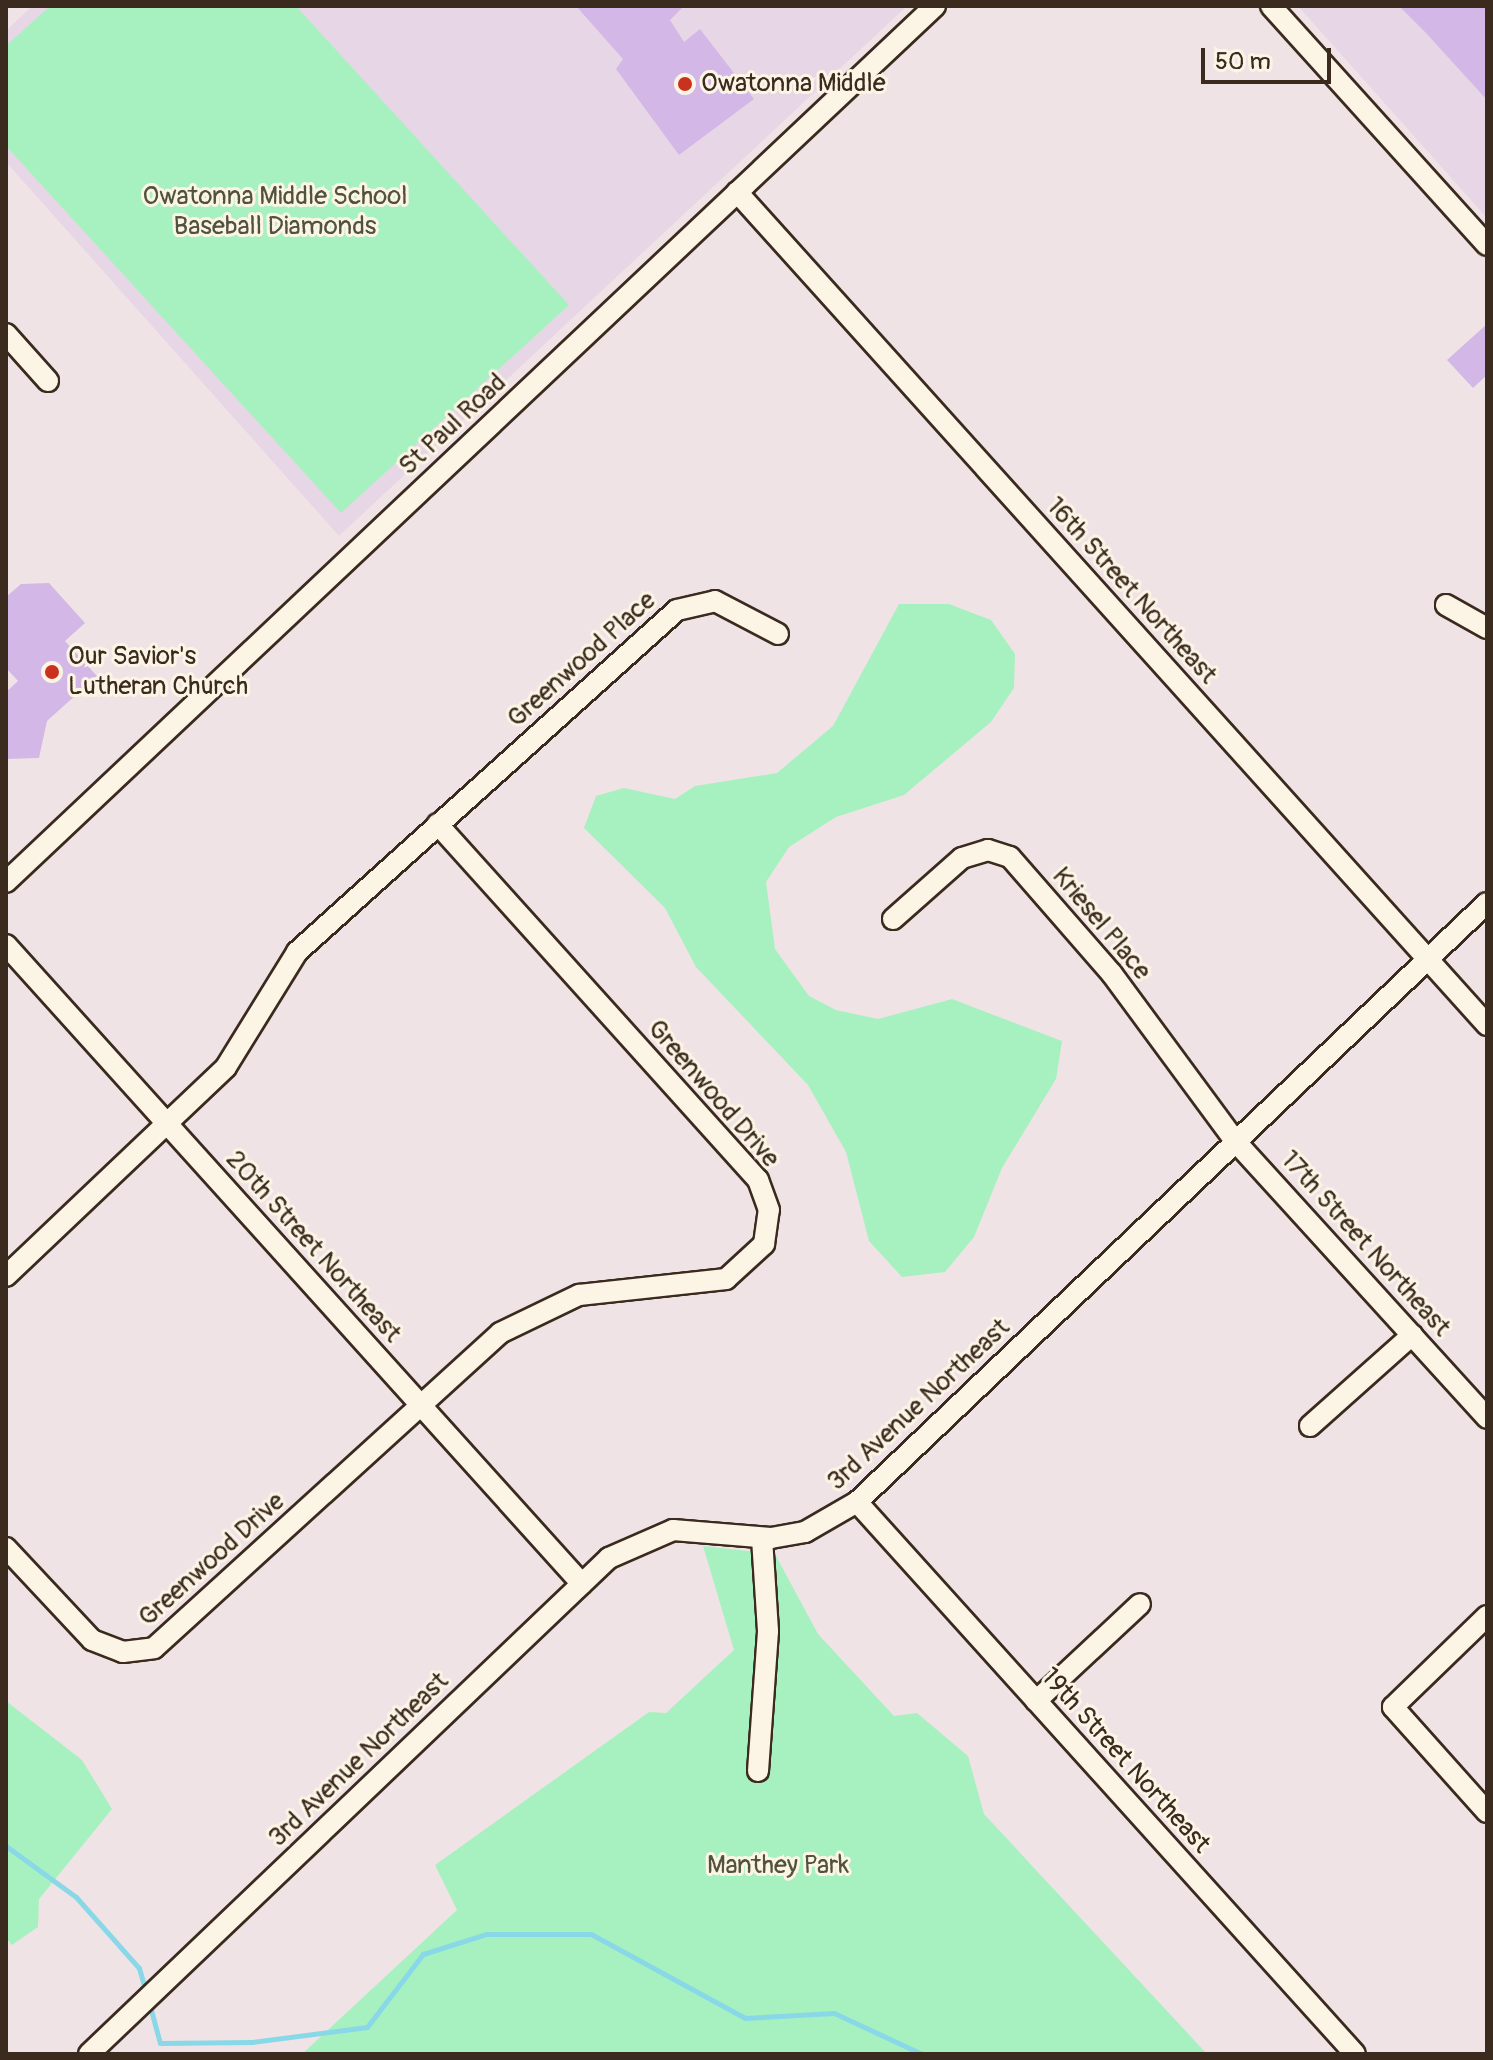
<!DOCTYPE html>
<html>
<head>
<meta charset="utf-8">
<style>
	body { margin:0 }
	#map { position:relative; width:1493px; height:2060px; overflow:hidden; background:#f0e3e6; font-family:Pangolin,sans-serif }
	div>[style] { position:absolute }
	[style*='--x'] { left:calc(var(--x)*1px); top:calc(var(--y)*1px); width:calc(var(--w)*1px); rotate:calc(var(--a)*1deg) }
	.built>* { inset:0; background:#e7d6e6 }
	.green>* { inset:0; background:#a7f1c0 }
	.stream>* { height:5px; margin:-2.5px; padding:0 2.5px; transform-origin:2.5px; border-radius:2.5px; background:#89d8e7 }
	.building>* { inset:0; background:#d3b8e7 }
	.roads { filter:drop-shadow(2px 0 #3b2a1e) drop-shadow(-2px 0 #3b2a1e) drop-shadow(0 2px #3b2a1e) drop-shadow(0 -2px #3b2a1e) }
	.minor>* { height:20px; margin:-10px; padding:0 10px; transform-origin:10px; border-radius:10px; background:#fcf5e5 }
	.dots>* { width:22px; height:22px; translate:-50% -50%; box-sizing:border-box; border:4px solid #fcf5e5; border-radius:50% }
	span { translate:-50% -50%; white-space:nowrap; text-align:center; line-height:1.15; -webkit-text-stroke:6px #fcf5e5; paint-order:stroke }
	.poi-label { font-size:26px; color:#3b2a1e }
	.left { translate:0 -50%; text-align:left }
	.park-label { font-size:26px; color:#51523e }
	.street-label { font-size:26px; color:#3b2a1e }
	.frame { position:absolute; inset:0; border:8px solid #3b2a1e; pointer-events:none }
	.scale { position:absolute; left:1201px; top:48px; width:130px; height:36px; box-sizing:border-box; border:4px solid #3b2a1e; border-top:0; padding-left:10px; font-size:24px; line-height:28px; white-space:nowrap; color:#3b2a1e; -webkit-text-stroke:6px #fcf5e5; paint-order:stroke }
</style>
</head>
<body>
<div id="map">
	<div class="built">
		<i style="clip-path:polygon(32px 6px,907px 6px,339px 536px,6px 162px,6px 31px)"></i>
		<i style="clip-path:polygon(1298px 6px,1487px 6px,1487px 218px)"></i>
	</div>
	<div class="green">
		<i style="clip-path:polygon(50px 6px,296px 6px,569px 305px,341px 513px,6px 146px,6px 46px)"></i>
		<i style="clip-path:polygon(899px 604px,949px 604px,991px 620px,1015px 654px,1014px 688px,991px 722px,904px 795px,836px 817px,789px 847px,766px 882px,775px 949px,809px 996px,836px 1010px,878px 1019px,952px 999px,1062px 1041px,1056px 1079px,1002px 1168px,974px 1237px,945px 1272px,902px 1277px,869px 1241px,846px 1152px,808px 1085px,696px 967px,665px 908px,584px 828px,596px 796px,624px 788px,675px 799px,695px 786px,777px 773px,833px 726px)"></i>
		<i style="clip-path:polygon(703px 1546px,775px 1554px,818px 1634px,894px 1716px,917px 1713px,968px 1756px,984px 1814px,1207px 2054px,302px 2054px,457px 1910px,435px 1865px,649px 1712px,666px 1713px,734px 1650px)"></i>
		<i style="clip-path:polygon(6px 1701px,82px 1760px,112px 1809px,39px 1899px,38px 1927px,12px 1945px,6px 1938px)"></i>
	</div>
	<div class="stream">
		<i style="--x:6;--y:1846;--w:87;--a:36.1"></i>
		<i style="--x:76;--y:1897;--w:95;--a:48.4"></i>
		<i style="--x:139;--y:1968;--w:25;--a:74"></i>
		<i style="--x:150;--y:2006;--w:38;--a:75"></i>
		<i style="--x:160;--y:2043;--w:92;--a:-0.6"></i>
		<i style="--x:252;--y:2042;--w:116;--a:-7.4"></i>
		<i style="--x:367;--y:2027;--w:92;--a:-52.5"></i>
		<i style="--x:423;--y:1954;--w:66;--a:-17.6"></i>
		<i style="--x:486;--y:1934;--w:105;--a:0"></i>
		<i style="--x:591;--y:1934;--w:175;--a:28.6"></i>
		<i style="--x:745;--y:2018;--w:89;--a:-3.2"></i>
		<i style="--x:834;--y:2013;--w:97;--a:25"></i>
	</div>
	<div class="building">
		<i style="clip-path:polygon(576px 6px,684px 6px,670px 20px,684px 42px,700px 29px,754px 99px,679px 155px,616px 69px,623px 59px)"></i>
		<i style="clip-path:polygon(1399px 6px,1487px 6px,1487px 100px,1426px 33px)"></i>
		<i style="clip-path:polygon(1487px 324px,1487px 375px,1473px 388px,1447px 360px)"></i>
		<i style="clip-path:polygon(49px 583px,85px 623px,65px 641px,97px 676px,47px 721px,39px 758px,6px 759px,6px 692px,18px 681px,6px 668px,6px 597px,21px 584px)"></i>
	</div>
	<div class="roads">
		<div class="minor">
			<i style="--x:1271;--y:6;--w:322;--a:47.9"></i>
			<i style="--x:737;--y:192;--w:1121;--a:48"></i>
			<i style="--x:6;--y:334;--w:63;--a:48.2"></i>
			<i style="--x:1446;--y:605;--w:47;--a:29.3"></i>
			<i style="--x:6;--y:882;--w:1277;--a:-43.32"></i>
			<i style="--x:893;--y:919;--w:92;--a:-41.5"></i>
			<i style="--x:962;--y:858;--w:27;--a:-17"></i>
			<i style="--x:988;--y:850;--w:23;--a:18"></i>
			<i style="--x:1010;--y:857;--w:155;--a:48.9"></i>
			<i style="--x:1112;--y:974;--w:209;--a:53.6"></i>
			<i style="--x:1236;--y:1142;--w:373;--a:47.7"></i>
			<i style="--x:6;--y:945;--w:860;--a:47.97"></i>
			<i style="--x:6;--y:1276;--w:303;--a:-43.5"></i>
			<i style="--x:226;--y:1067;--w:135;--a:-58.3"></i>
			<i style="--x:297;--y:952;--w:511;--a:-41.99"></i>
			<i style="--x:677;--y:610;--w:39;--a:-13"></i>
			<i style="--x:715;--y:601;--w:71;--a:27.6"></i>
			<i style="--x:1310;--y:1426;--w:137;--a:-41.7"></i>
			<i style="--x:857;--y:1502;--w:743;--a:47.94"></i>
			<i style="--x:6;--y:1548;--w:126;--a:46.9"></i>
			<i style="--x:92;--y:1640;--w:33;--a:21"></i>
			<i style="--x:123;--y:1652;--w:31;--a:-7"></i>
			<i style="--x:154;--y:1648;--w:468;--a:-42.3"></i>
			<i style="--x:500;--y:1333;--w:88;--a:-25.7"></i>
			<i style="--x:579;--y:1295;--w:148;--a:-6.2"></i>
			<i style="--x:726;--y:1279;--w:52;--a:-42.6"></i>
			<i style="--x:764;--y:1244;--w:34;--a:-82"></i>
			<i style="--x:769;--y:1210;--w:32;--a:-110"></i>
			<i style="--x:758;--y:1180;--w:479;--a:-132"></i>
			<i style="--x:1487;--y:1616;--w:131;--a:135.9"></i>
			<i style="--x:1393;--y:1707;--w:141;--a:48.2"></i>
			<i style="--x:1036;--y:1701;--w:142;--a:-43"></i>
			<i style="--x:758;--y:1771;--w:140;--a:-85.9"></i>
			<i style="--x:768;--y:1631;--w:93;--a:-93.7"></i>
			<i style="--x:89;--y:2054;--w:719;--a:-43.65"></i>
			<i style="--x:609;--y:1558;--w:70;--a:-23.6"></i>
			<i style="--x:673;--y:1530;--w:98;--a:4.7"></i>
			<i style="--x:771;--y:1538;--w:35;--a:-10"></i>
			<i style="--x:805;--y:1532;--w:60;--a:-30"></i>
			<i style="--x:857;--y:1502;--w:869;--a:-43.56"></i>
		</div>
	</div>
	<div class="dots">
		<i style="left:685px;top:84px;background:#c8321e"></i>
		<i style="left:52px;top:672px;background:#c8321e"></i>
	</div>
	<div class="poi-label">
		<span class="left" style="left:701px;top:84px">Owatonna Middle</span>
		<span class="left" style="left:68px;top:672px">Our Savior's<br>Lutheran Church</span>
	</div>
	<div class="park-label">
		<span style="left:275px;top:212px">Owatonna Middle School<br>Baseball Diamonds</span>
		<span style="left:778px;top:1866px">Manthey Park</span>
	</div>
	<div class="street-label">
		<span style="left:453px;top:425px;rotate:-43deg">St Paul Road</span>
		<span style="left:1131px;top:591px;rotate:48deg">16th Street Northeast</span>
		<span style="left:582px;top:660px;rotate:-42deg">Greenwood Place</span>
		<span style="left:1101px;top:924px;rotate:50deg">Kriesel Place</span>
		<span style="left:713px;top:1094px;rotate:49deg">Greenwood Drive</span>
		<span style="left:1365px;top:1244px;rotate:48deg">17th Street Northeast</span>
		<span style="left:313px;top:1247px;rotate:48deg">20th Street Northeast</span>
		<span style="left:919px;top:1405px;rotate:-43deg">3rd Avenue Northeast</span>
		<span style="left:212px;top:1560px;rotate:-42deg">Greenwood Drive</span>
		<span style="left:359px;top:1760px;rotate:-44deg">3rd Avenue Northeast</span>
		<span style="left:1125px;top:1761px;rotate:48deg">19th Street Northeast</span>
	</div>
	<div class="frame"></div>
	<div class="scale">50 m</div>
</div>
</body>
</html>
